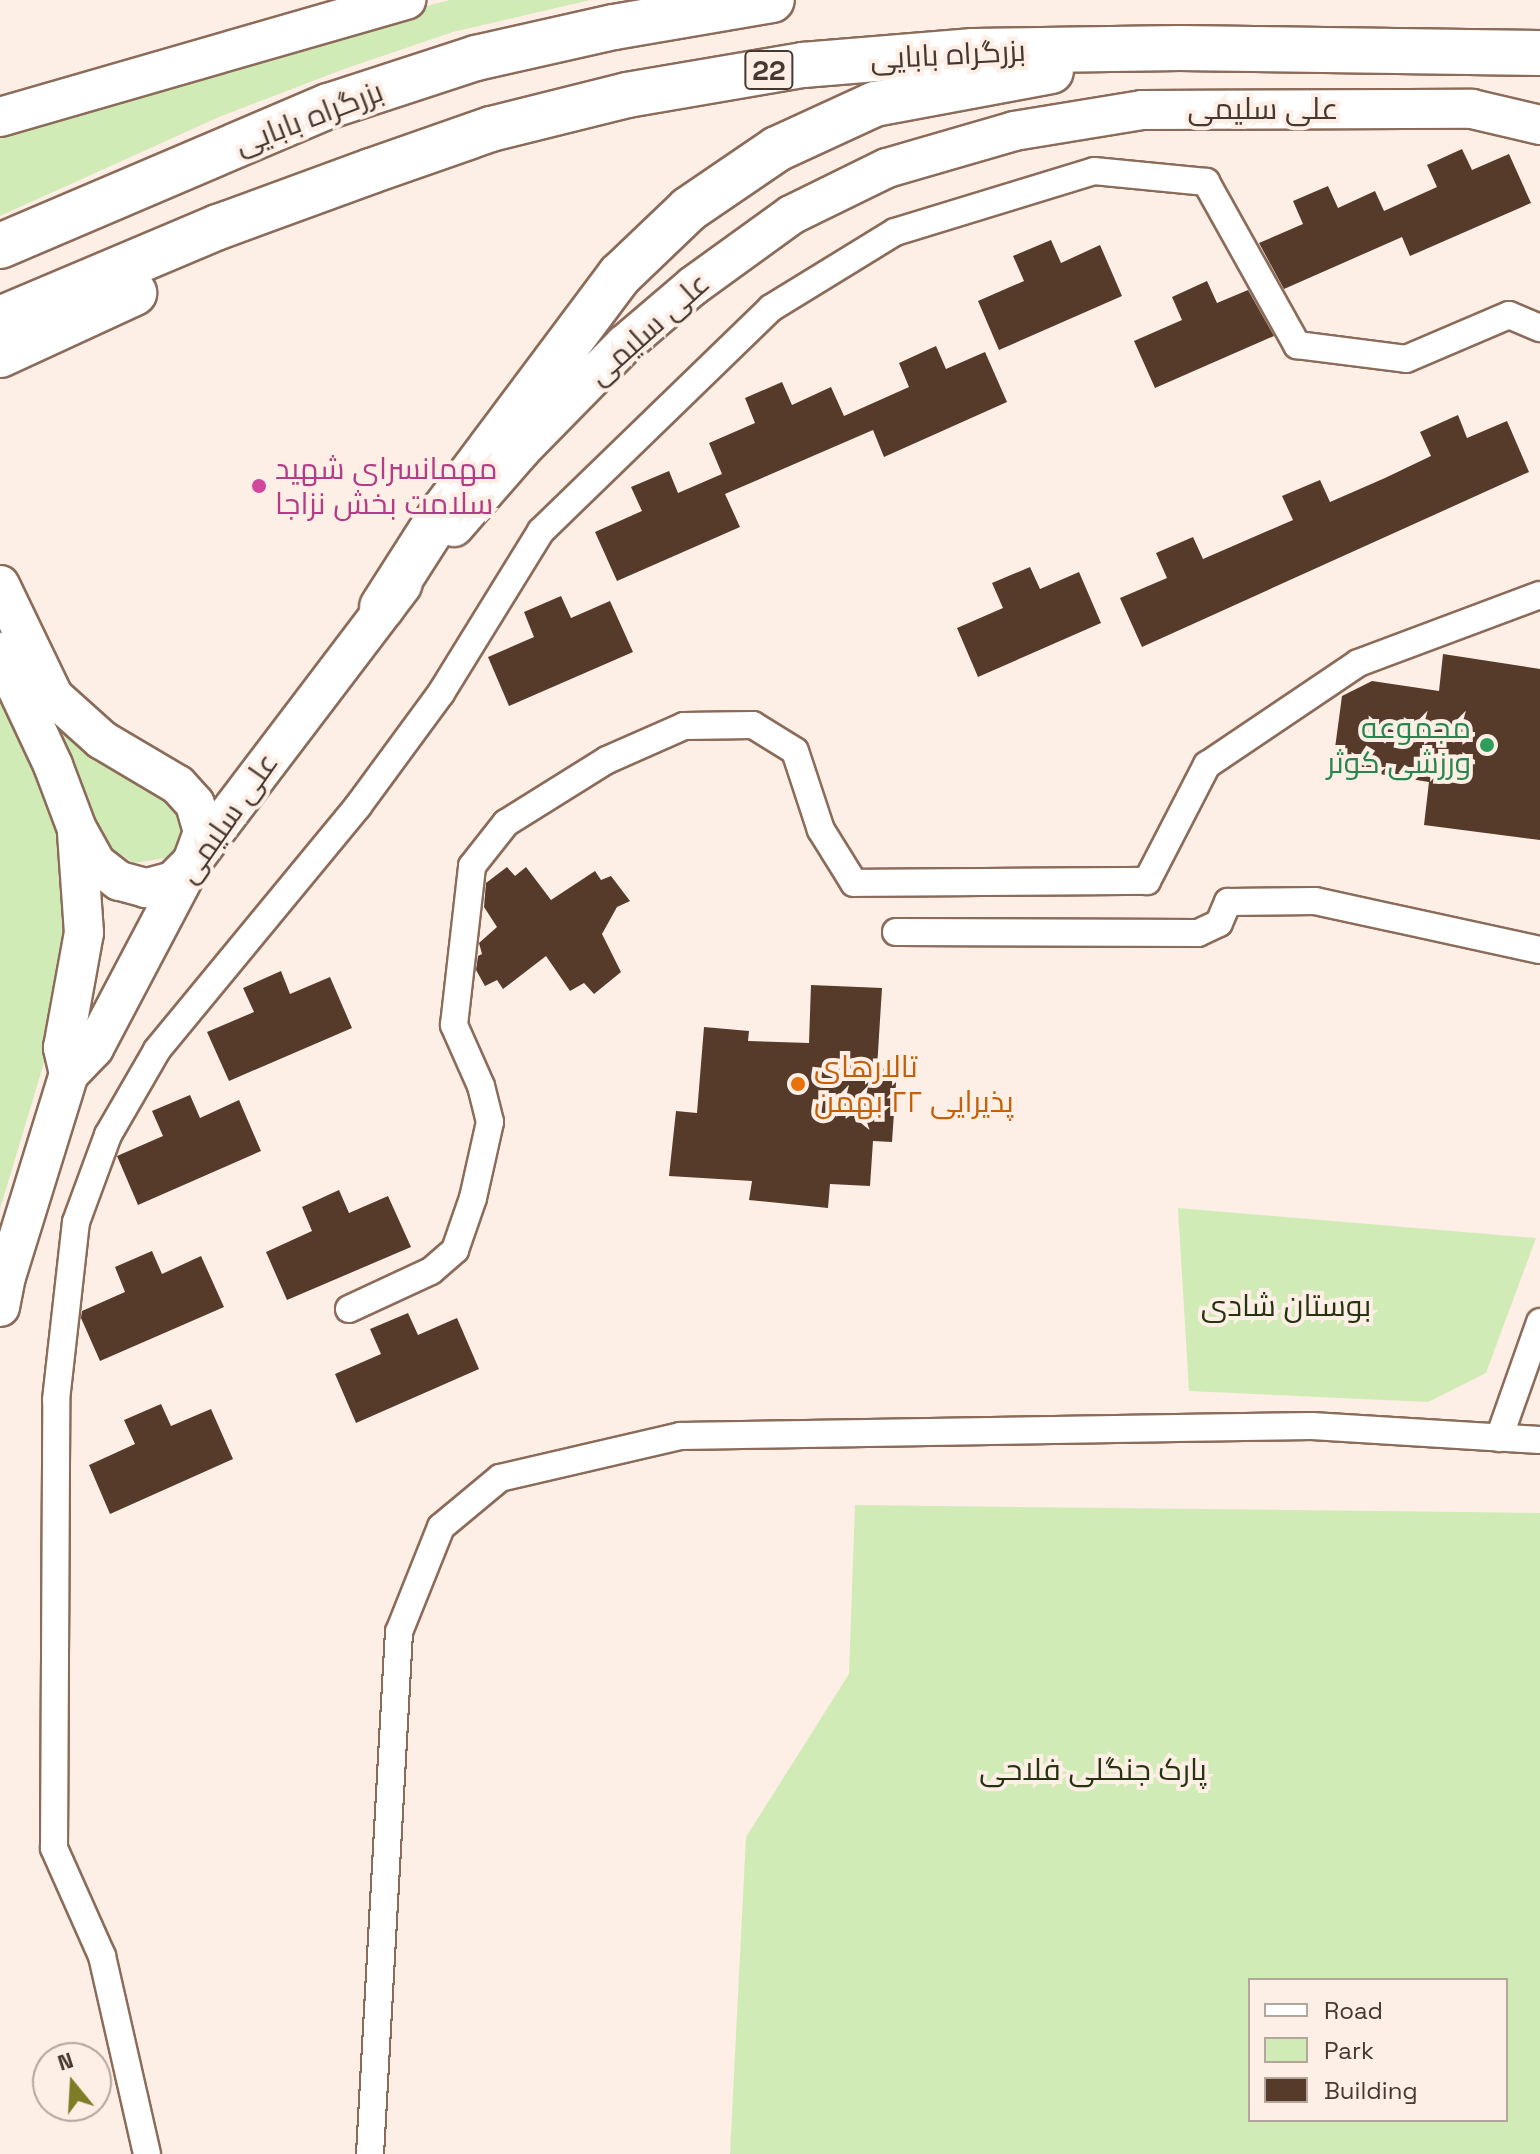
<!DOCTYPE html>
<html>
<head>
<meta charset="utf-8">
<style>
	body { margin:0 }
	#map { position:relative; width:1540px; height:2154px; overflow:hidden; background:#fdeee6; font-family:"Space Grotesk",Cairo,sans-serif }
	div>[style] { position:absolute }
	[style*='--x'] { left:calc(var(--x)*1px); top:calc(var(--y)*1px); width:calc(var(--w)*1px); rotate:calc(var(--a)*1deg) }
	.green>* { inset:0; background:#d1ebb6 }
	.building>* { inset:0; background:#573b2a }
	.roads { filter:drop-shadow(2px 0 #8b6b59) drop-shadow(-2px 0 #8b6b59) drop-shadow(0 2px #8b6b59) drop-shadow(0 -2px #8b6b59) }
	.street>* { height:26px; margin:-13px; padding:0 13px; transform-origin:13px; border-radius:13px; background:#fff }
	.secondary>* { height:38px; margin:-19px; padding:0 19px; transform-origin:19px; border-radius:19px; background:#fff }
	.highway>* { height:44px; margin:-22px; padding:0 22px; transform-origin:22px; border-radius:22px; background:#fff }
	.dots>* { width:22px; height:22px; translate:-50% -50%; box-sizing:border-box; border:4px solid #fdeee6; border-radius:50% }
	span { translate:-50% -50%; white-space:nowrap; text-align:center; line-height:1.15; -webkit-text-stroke:8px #fdeee6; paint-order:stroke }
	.shield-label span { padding:2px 6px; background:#fdeee6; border:2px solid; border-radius:6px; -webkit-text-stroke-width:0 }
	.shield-label { font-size:28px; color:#463830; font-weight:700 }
	.street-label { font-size:30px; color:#463830 }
	.hotel-label { font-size:30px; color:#b23c85 }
	.left { translate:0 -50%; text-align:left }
	.leisure-label { font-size:30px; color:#27864d }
	.right { translate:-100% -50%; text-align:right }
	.food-label { font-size:30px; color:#c56008 }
	.park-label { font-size:30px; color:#24340f }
	.legend { position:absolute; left:1248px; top:1978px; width:260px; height:144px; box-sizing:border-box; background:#fdeee6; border:2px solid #b4a59d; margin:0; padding:10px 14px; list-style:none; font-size:24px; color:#463830 }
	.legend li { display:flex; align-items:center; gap:16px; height:40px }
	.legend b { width:40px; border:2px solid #b4a59d }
	.north { position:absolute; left:32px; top:2042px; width:80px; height:80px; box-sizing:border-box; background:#fdeee6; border:2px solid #b4a59d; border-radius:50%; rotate:342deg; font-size:22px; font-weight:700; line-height:32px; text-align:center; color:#463830 }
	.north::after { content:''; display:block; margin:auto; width:28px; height:36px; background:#7e7d25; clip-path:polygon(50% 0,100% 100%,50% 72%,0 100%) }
</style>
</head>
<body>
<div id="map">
	<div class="green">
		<i style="clip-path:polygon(450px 0,590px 0,453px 32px,344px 69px,219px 117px,0 216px,0 131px,353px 25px)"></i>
		<i style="clip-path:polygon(0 682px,59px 830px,68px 949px,55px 1026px,0 1209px)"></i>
		<i style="clip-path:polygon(42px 703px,171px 794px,185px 828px,181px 843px,165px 858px,134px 863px,116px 852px,102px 834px)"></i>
		<i style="clip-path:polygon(1178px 1208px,1536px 1238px,1486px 1373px,1428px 1402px,1189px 1391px)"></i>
		<i style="clip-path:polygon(evenodd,855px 1505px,1540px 1513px,1540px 2154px,730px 2154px,746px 1837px,849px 1674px,855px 1505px,1250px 1980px,1506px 1980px,1506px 2120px,1250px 2120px,1250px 1980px)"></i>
	</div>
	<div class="building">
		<i style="clip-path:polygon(1462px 149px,1472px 170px,1509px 154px,1531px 203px,1410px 256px,1402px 237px,1284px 289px,1259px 243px,1303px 224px,1293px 201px,1328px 186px,1338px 208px,1375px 191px,1384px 211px,1437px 187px,1427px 165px)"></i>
		<i style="clip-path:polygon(1051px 240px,1061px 263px,1100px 245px,1122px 296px,999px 350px,978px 301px,1024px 281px,1013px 256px)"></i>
		<i style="clip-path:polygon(1207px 281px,1217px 303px,1248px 290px,1274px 336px,1155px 388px,1134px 341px,1182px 320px,1172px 297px)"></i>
		<i style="clip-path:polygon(936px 346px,946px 369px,985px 352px,1007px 402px,884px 457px,873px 430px,725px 494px,740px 527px,617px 581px,595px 532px,642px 511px,631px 487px,669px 471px,678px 493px,722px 474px,709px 443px,755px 423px,745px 398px,782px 382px,792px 405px,831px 387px,844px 416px,909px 387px,899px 363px)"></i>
		<i style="clip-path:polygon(1458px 415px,1467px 438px,1507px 421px,1529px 472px,1142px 647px,1120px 598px,1167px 578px,1156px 553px,1193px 537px,1203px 559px,1293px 520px,1282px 496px,1320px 480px,1330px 502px,1385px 478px,1431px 456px,1420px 432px)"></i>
		<i style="clip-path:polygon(1030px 567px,1040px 589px,1079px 572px,1101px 623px,978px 677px,957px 628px,1003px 608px,992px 583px)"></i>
		<i style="clip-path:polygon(561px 596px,571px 618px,610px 601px,633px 652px,509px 706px,488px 657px,534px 637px,524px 612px)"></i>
		<i style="clip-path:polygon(1443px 654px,1540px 669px,1540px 840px,1424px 825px,1429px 782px,1348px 769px,1335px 748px,1342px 696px,1372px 681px,1439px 691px)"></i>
		<i style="clip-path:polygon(507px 867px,515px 876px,526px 867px,551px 900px,595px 871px,601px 880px,611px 876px,630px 901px,617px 907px,602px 934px,621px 972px,594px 994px,584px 983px,570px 991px,546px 956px,503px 989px,497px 980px,485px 986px,476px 970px,478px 956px,482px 954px,479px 943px,497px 927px,484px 907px,486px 883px)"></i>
		<i style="clip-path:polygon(281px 971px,290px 994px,330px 977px,352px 1028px,229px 1081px,207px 1032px,254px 1012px,243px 988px)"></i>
		<i style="clip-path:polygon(811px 985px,882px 988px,877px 1068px,897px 1069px,892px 1142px,873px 1141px,870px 1186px,830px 1184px,828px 1208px,749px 1200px,752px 1181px,669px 1176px,676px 1111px,697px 1113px,704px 1027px,749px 1031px,748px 1041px,809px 1043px)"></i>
		<i style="clip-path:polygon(190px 1095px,200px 1118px,239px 1100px,261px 1151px,138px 1205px,117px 1156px,163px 1136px,152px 1111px)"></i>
		<i style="clip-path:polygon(339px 1190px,349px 1213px,388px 1196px,411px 1247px,287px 1300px,266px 1252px,312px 1231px,302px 1207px)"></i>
		<i style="clip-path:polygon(152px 1251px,162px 1274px,201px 1256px,224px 1307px,100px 1361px,81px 1318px,82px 1311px,125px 1292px,115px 1267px)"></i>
		<i style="clip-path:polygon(408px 1313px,418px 1335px,457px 1318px,479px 1369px,356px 1423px,335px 1374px,381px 1354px,370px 1329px)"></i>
		<i style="clip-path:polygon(161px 1404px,171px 1426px,211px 1409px,233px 1459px,110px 1514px,89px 1465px,135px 1444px,124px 1420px)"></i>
	</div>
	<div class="roads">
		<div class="street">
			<i style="--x:896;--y:932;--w:302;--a:0.2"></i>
			<i style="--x:1198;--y:933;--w:23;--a:-25"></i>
			<i style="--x:1219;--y:923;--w:23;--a:-67"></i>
			<i style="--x:1228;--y:902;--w:87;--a:-0.7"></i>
			<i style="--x:1315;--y:901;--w:230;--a:12.3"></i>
			<i style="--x:349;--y:1309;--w:90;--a:-24.9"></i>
			<i style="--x:431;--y:1271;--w:32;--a:-41"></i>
			<i style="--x:455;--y:1250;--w:55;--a:-70.9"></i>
			<i style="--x:473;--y:1198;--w:78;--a:-77.4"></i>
			<i style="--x:490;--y:1122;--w:37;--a:-104"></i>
			<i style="--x:481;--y:1086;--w:67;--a:-113.9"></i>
			<i style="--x:454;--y:1025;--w:160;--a:-83.5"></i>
			<i style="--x:472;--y:866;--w:55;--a:-51.7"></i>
			<i style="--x:506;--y:823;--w:119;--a:-32"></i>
			<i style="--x:607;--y:760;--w:84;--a:-23.8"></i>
			<i style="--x:684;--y:726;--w:69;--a:-0.8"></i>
			<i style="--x:753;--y:725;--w:49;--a:31.8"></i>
			<i style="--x:795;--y:751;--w:83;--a:71.8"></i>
			<i style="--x:821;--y:830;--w:62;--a:58.1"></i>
			<i style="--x:854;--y:883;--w:293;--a:-0.4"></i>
			<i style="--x:1147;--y:881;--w:131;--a:-62.7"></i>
			<i style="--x:1207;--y:765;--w:182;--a:-34"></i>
			<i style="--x:1358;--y:663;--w:194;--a:-20.5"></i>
			<i style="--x:1499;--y:1438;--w:123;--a:-70.5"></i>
			<i style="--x:147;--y:2154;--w:203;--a:-102.8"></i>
			<i style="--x:102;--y:1956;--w:118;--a:-114"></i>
			<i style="--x:54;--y:1848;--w:448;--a:-89.7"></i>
			<i style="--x:56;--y:1400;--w:179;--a:-83.6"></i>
			<i style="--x:76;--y:1222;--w:93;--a:-69.8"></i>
			<i style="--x:108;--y:1135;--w:98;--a:-60"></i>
			<i style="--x:157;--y:1050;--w:316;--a:-50.5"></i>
			<i style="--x:358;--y:806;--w:140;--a:-53.7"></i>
			<i style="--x:441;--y:693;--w:190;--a:-58.3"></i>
			<i style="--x:541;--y:531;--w:320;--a:-44.1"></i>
			<i style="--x:771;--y:308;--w:145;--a:-31.5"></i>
			<i style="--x:895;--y:232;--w:208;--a:-17"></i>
			<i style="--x:1094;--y:171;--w:113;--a:5.6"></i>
			<i style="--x:1206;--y:182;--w:187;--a:60.8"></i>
			<i style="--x:1297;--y:345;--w:110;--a:7.3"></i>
			<i style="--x:1406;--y:359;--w:112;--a:-23.1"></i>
			<i style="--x:1509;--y:315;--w:34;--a:23"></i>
			<i style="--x:370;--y:2154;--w:523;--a:-86.82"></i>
			<i style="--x:399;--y:1632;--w:113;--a:-68.2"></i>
			<i style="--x:441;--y:1527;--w:77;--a:-39.7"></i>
			<i style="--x:500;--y:1478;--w:185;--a:-13.1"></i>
			<i style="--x:680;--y:1436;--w:632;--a:-0.91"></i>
			<i style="--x:1312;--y:1426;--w:228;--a:3.5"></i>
		</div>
		<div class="secondary">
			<i style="--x:0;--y:117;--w:423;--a:-16.1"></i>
			<i style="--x:454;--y:527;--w:103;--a:-48.9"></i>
			<i style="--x:522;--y:449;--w:146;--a:-45.6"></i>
			<i style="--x:624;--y:345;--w:91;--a:-40.5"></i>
			<i style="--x:693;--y:286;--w:121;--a:-35.9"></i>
			<i style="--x:791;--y:215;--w:107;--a:-26.1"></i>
			<i style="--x:887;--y:168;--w:132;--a:-16.2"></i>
			<i style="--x:1014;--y:131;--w:130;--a:-9.3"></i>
			<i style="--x:1142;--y:110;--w:330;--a:-0.2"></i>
			<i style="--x:1472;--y:109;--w:70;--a:13.2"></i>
			<i style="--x:0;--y:585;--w:124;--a:64.3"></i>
			<i style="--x:54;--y:697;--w:64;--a:41.9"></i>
			<i style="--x:102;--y:740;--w:88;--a:30.6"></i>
			<i style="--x:178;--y:785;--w:25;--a:48"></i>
			<i style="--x:195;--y:804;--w:29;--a:74"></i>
			<i style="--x:203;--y:832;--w:32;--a:110"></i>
			<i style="--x:192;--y:862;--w:27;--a:135"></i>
			<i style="--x:173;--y:881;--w:28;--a:165"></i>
			<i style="--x:146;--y:888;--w:28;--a:-165"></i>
			<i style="--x:119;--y:881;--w:29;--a:-142"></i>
			<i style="--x:96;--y:863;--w:39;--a:-119"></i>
			<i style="--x:77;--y:829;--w:68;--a:-110.6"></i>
			<i style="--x:53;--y:765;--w:125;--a:-115.1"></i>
			<i style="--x:69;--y:1074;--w:27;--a:-103"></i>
			<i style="--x:63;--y:1048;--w:117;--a:-79.7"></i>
			<i style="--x:84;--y:933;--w:101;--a:-94"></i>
			<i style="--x:0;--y:1307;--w:31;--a:-79"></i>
			<i style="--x:6;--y:1277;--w:213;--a:-72.8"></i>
			<i style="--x:69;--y:1074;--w:36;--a:-46"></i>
			<i style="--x:94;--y:1048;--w:210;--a:-62.2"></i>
			<i style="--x:192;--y:862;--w:348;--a:-52.8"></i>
		</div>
		<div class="highway">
			<i style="--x:0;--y:246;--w:358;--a:-23.1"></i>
			<i style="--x:329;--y:106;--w:155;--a:-18.1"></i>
			<i style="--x:476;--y:58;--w:141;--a:-12.7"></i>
			<i style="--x:614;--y:27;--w:160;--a:-9.7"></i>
			<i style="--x:0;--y:319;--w:237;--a:-22.9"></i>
			<i style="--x:218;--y:227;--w:163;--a:-20.1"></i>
			<i style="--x:371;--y:171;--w:127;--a:-19.3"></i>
			<i style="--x:491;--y:129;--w:140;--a:-14"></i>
			<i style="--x:627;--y:95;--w:179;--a:-9.7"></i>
			<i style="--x:803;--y:65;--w:171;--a:-4.7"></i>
			<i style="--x:973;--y:51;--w:207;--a:-0.8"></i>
			<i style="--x:1180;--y:48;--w:360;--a:0.8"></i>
			<i style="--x:0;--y:355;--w:148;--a:-24.8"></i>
			<i style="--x:382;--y:607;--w:115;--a:-57.4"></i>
			<i style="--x:444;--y:510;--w:294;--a:-53.2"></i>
			<i style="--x:620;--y:275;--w:95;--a:-43.7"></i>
			<i style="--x:689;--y:209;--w:107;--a:-34.3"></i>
			<i style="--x:777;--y:149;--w:108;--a:-24.7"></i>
			<i style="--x:875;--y:104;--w:179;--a:-10.6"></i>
		</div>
	</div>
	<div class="dots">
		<i style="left:259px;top:486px;background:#d1479c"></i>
		<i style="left:1487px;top:745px;background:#2e9e5b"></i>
		<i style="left:798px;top:1084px;background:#e8710a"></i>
	</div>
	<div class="shield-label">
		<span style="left:769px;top:70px">22</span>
	</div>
	<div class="street-label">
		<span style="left:948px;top:55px;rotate:-3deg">بزرگراه بابایی</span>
		<span style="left:1263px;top:109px">علی سلیمی</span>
		<span style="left:309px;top:118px;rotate:-21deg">بزرگراه بابایی</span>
		<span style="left:649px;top:329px;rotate:-42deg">علی سلیمی</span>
		<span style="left:228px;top:818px;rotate:-55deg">علی سلیمی</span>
	</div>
	<div class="hotel-label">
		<span class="left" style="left:275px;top:486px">مهمانسرای شهید<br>سلامت بخش نزاجا</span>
	</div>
	<div class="leisure-label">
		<span class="right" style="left:1471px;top:745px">مجموعه<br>ورزشی کوثر</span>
	</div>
	<div class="food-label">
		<span class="left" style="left:814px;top:1084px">تالارهای<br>پذیرایی ۲۲ بهمن</span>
	</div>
	<div class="park-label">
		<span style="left:1286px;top:1306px">بوستان شادی</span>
		<span style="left:1093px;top:1770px">پارک جنگلی فلاحی</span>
	</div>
	<ul class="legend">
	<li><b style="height:10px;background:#fff"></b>Road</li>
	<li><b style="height:22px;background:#d1ebb6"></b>Park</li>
	<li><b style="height:22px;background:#573b2a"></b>Building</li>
	</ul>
	<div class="north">N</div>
</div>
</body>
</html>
